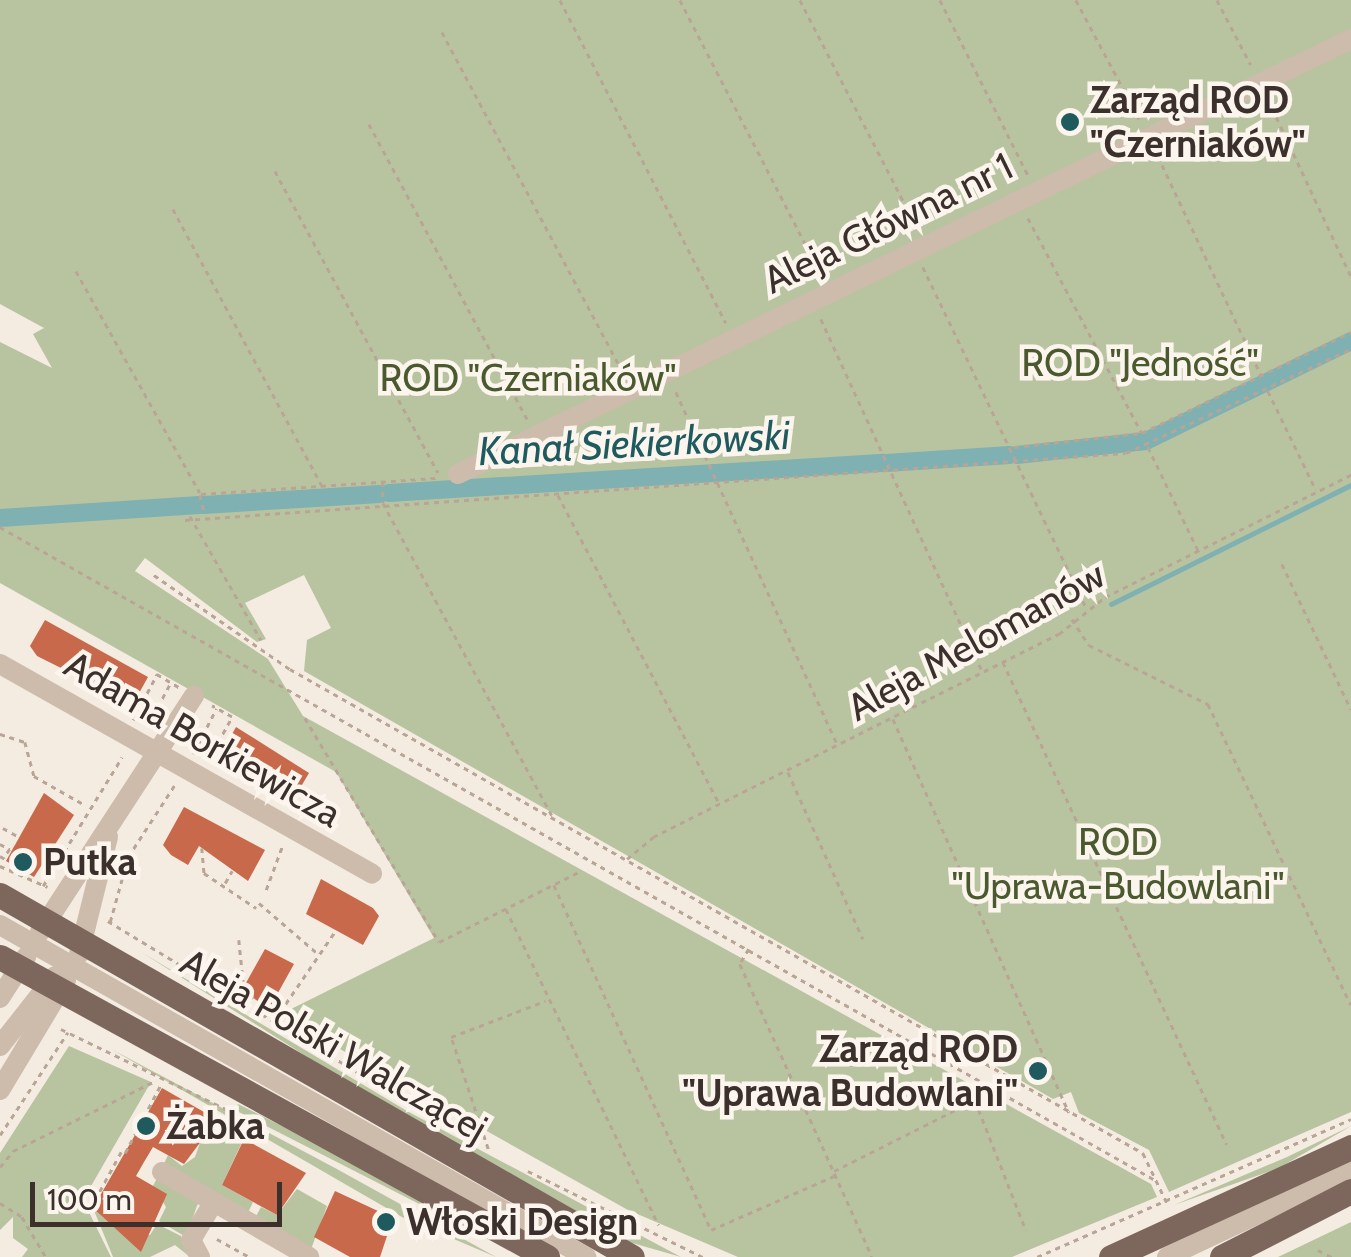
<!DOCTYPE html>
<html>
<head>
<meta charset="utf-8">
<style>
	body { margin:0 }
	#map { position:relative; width:1351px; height:1257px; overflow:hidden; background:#f4ebe1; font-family:Cabin,sans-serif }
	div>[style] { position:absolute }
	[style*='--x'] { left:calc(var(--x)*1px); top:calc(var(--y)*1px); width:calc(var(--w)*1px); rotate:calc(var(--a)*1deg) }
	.green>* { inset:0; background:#b8c4a0 }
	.stream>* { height:5px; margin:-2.5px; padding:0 2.5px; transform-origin:2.5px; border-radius:2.5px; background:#7fb0b2 }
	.canal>* { height:18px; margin:-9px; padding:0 9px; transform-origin:9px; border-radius:9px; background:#7fb0b2 }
	.building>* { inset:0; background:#c8694b }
	.path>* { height:2.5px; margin-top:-1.25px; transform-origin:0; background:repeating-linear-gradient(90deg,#b9a596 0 5px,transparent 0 10px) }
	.minor>* { height:20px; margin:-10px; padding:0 10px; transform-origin:10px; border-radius:10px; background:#cdbbac }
	.major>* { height:25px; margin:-12.5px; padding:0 12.5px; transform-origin:12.5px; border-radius:12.5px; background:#7d675c }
	.dots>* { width:28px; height:28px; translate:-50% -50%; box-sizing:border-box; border:5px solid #fbf5ee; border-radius:50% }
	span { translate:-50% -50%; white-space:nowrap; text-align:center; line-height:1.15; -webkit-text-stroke:9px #fbf5ee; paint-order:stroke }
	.poi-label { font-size:38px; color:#3b302b; font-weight:700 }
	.left { translate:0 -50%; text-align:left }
	.right { translate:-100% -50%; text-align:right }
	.street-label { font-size:38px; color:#3b302b }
	.park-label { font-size:38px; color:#4a5a2e }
	.water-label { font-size:40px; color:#1f5a5e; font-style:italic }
	.scale { position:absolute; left:30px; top:1182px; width:252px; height:45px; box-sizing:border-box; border:5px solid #3b302b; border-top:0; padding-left:12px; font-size:30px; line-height:35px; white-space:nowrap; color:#3b302b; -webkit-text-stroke:8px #fbf5ee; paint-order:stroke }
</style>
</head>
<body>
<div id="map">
	<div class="green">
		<i style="clip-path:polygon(0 0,1351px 0,1351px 1112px,1169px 1192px,1149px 1150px,1079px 1113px,1071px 1092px,1053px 1099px,304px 671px,307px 640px,331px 628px,304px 575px,245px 603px,266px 639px,257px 642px,145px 558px,135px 571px,268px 659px,303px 716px,1151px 1184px,1157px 1197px,1012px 1257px,738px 1257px,628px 1210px,279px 1015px,434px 938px,336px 772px,0 583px,0 342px,52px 368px,33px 334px,44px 328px,0 304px)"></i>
		<i style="clip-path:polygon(141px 952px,407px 1111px,681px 1257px,629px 1242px,385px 1106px)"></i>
		<i style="clip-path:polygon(69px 1046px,151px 1082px,83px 1200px,111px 1257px,22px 1257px,28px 1249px,13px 1238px,13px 1217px,0 1230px,0 1153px)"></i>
		<i style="clip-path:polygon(111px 1049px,335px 1168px,496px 1257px,402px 1217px)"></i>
		<i style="clip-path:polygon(238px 1104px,328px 1149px,523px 1257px,235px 1110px)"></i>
		<i style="clip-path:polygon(207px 1123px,242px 1142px,222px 1185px,253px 1202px,247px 1215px,162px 1168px,168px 1155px,182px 1166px,195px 1157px)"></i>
		<i style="clip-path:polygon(1351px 1126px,1279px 1168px,1174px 1205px,1287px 1157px)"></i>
		<i style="clip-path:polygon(159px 1174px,198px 1203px,186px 1237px,159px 1221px,166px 1207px,153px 1186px)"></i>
		<i style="clip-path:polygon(297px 1189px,327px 1206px,310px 1252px,254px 1220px,261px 1207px,277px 1215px)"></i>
		<i style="clip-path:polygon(93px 1208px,115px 1228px,150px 1235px,157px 1224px,181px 1236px,190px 1257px,175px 1245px,150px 1257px,113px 1257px)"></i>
		<i style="clip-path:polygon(1351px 1222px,1351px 1257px,1278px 1257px,1301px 1246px)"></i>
	</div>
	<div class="stream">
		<i style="--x:1111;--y:604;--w:268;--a:-26.4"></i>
	</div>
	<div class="canal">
		<i style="--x:1017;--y:455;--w:130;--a:-6.2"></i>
		<i style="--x:1146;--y:441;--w:228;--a:-26"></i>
		<i style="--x:886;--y:463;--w:124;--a:-3.7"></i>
		<i style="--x:389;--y:493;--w:496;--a:-3.5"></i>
		<i style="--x:204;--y:505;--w:176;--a:-3.6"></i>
		<i style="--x:0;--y:518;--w:200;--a:-3.7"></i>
	</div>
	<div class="building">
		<i style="clip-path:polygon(45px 620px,148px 677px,133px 704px,37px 656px,30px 646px)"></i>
		<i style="clip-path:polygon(236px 727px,309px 773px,293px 800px,219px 758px)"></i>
		<i style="clip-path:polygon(44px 793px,74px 815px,34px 877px,6px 861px)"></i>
		<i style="clip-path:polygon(184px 807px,265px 850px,248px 881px,199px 846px,188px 865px,171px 855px,163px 845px)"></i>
		<i style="clip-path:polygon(321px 879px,373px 908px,379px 916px,363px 945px,306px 914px)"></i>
		<i style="clip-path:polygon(265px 949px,294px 964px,269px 1009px,242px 990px)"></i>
		<i style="clip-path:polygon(162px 1088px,211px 1116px,211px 1128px,184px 1164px,153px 1147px,144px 1162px,136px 1176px,167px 1194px,141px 1252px,93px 1208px)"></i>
		<i style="clip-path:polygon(244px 1139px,306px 1173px,277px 1215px,222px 1185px)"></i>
		<i style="clip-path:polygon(335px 1191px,393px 1218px,380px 1257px,350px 1257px,314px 1237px)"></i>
	</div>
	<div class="path">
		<i style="--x:560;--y:0;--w:363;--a:62.8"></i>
		<i style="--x:680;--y:0;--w:310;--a:62.8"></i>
		<i style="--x:800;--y:0;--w:256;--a:62.8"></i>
		<i style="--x:940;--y:0;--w:196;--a:63.3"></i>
		<i style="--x:1076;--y:0;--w:138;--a:62"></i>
		<i style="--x:1217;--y:0;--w:73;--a:62.4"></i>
		<i style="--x:442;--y:32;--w:384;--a:62"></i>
		<i style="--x:1268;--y:99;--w:195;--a:64.9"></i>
		<i style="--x:369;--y:124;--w:336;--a:61.8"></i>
		<i style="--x:1158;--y:156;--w:242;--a:64.8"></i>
		<i style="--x:275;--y:171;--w:343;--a:61.6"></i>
		<i style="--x:173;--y:209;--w:316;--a:61.7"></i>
		<i style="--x:1028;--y:218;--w:243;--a:62.1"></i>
		<i style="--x:1142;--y:433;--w:232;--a:-25.8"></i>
		<i style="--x:923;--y:267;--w:377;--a:64.4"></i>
		<i style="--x:76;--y:271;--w:254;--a:60.8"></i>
		<i style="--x:821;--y:319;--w:387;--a:65.4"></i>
		<i style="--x:1268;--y:391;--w:110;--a:64.1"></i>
		<i style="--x:676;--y:392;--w:387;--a:65.4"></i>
		<i style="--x:1014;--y:447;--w:127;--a:-6.3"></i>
		<i style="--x:1148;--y:447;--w:117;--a:64.1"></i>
		<i style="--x:383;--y:482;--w:21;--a:90"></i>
		<i style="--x:383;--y:503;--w:355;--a:61.6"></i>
		<i style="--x:201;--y:494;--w:238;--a:-3.9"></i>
		<i style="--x:200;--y:495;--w:16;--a:76"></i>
		<i style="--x:558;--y:495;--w:348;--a:62.4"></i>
		<i style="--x:190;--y:516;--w:143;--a:60.2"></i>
		<i style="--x:185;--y:520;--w:943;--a:-4.07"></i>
		<i style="--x:1126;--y:453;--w:248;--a:-24.8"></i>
		<i style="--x:0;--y:527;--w:1329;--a:29.48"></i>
		<i style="--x:1282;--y:564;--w:161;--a:64.6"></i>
		<i style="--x:154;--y:575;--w:165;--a:34.7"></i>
		<i style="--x:290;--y:669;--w:981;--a:29.57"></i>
		<i style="--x:1143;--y:1153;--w:60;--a:64.3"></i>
		<i style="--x:1072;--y:619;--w:31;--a:57"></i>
		<i style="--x:1089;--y:645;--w:133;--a:26.4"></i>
		<i style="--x:1208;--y:704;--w:333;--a:64.6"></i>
		<i style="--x:1003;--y:662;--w:532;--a:65.12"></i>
		<i style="--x:305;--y:718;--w:261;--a:59.1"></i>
		<i style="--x:439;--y:942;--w:157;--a:-26.6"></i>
		<i style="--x:893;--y:719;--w:431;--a:65.9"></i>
		<i style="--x:133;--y:720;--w:52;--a:-62.4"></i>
		<i style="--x:157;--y:674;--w:26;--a:31"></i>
		<i style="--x:148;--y:725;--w:49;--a:-61.9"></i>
		<i style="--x:0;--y:734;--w:26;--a:18"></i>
		<i style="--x:25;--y:742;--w:35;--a:75"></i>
		<i style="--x:34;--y:776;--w:59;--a:29.6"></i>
		<i style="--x:193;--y:754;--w:51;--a:-62.9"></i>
		<i style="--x:208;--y:760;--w:49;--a:-60.8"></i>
		<i style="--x:232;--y:717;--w:23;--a:-151"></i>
		<i style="--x:788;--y:772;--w:183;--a:65.8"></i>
		<i style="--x:3;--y:828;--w:18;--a:29"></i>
		<i style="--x:0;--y:844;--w:11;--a:27"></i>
		<i style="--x:10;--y:849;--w:11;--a:124"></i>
		<i style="--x:202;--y:848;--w:25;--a:85"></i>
		<i style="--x:204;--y:873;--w:63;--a:33.9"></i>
		<i style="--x:0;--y:856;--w:8;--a:30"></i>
		<i style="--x:627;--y:859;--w:34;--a:-40"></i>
		<i style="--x:653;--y:837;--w:454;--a:-26.6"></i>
		<i style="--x:1059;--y:634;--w:59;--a:-38.8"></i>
		<i style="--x:1105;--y:597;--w:275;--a:-26.4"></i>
		<i style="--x:0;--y:866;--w:52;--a:23.6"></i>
		<i style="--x:225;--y:883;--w:14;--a:-60"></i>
		<i style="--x:554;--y:885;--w:379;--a:65.5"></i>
		<i style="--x:711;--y:1230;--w:137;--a:-23.7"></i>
		<i style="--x:43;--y:886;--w:151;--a:-58.5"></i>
		<i style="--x:266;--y:890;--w:49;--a:-69.7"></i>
		<i style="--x:259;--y:903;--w:75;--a:40.7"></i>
		<i style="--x:506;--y:909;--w:351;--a:64.2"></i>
		<i style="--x:108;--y:921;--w:336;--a:31.2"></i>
		<i style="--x:110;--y:922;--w:67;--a:-74.5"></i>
		<i style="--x:128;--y:857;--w:85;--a:-57.1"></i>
		<i style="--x:239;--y:940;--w:48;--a:84.1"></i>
		<i style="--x:749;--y:949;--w:17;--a:121"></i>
		<i style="--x:740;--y:964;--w:321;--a:65.7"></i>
		<i style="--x:244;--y:991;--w:12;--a:35"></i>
		<i style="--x:270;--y:1007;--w:11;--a:27"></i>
		<i style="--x:280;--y:1012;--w:99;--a:-55.7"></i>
		<i style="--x:61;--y:1029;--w:225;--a:25.9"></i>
		<i style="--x:0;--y:1135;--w:123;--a:-56.6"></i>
		<i style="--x:488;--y:1149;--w:118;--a:-108.3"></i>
		<i style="--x:451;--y:1037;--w:101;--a:-21"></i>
		<i style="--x:125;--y:1153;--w:78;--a:-62.4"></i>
		<i style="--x:0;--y:1167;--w:21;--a:-51"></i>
		<i style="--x:13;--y:1151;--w:158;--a:-26.2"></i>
		<i style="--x:528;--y:1171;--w:195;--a:26.2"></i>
		<i style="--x:834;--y:1171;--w:158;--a:-26.7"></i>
		<i style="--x:975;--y:1100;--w:140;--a:68.6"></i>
		<i style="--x:0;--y:1203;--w:26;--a:32"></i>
		<i style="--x:22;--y:1217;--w:47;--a:59"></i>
		<i style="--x:90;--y:1209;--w:65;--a:-61.5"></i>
		<i style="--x:217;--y:1239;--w:38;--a:29"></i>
		<i style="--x:1318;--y:1250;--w:16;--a:27"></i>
		<i style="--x:1037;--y:1257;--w:343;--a:-23.7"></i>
	</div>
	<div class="minor">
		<i style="--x:458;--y:474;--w:993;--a:-25.97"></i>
		<i style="--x:0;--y:664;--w:427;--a:29.4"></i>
		<i style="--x:0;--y:925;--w:674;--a:29.53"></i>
		<i style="--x:40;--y:932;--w:282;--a:-56.9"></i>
		<i style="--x:79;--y:954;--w:121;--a:-76.1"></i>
		<i style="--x:0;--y:998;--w:49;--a:-57.6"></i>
		<i style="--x:0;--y:1046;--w:89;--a:-51.8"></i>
		<i style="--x:0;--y:1090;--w:128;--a:-59"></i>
		<i style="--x:162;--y:1172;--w:170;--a:30"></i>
		<i style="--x:200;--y:1257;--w:19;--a:-118"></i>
		<i style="--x:191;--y:1240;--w:43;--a:-59.3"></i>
		<i style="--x:1167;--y:1257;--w:204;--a:-25.3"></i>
	</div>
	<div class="major">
		<i style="--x:0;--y:895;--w:728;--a:29.8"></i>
		<i style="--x:0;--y:957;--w:624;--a:28.74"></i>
		<i style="--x:1111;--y:1257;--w:264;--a:-24.6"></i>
		<i style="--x:1222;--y:1257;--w:145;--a:-27.1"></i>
	</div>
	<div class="dots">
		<i style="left:1070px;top:122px;background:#1f5a5e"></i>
		<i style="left:23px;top:862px;background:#1f5a5e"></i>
		<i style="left:1038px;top:1071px;background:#1f5a5e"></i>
		<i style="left:146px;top:1126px;background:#1f5a5e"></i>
		<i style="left:386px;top:1222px;background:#1f5a5e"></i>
	</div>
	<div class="poi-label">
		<span class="left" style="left:1090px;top:122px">Zarząd ROD<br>"Czerniaków"</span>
		<span class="left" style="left:43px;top:862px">Putka</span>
		<span class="right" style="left:1018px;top:1071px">Zarząd ROD<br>"Uprawa Budowlani"</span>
		<span class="left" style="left:166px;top:1126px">Żabka</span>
		<span class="left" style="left:406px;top:1222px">Włoski Design</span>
	</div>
	<div class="street-label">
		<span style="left:888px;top:223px;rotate:-26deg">Aleja Główna nr 1</span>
		<span style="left:976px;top:641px;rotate:-29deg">Aleja Melomanów</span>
		<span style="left:203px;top:739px;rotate:30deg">Adama Borkiewicza</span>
		<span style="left:334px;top:1045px;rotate:30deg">Aleja Polski Walczącej</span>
	</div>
	<div class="park-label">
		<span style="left:1140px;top:363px">ROD "Jedność"</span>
		<span style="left:528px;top:378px">ROD "Czerniaków"</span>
		<span style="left:1118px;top:864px">ROD<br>"Uprawa-Budowlani"</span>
	</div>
	<div class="water-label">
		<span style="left:634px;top:443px;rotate:-3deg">Kanał Siekierkowski</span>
	</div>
	<div class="scale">100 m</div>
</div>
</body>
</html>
